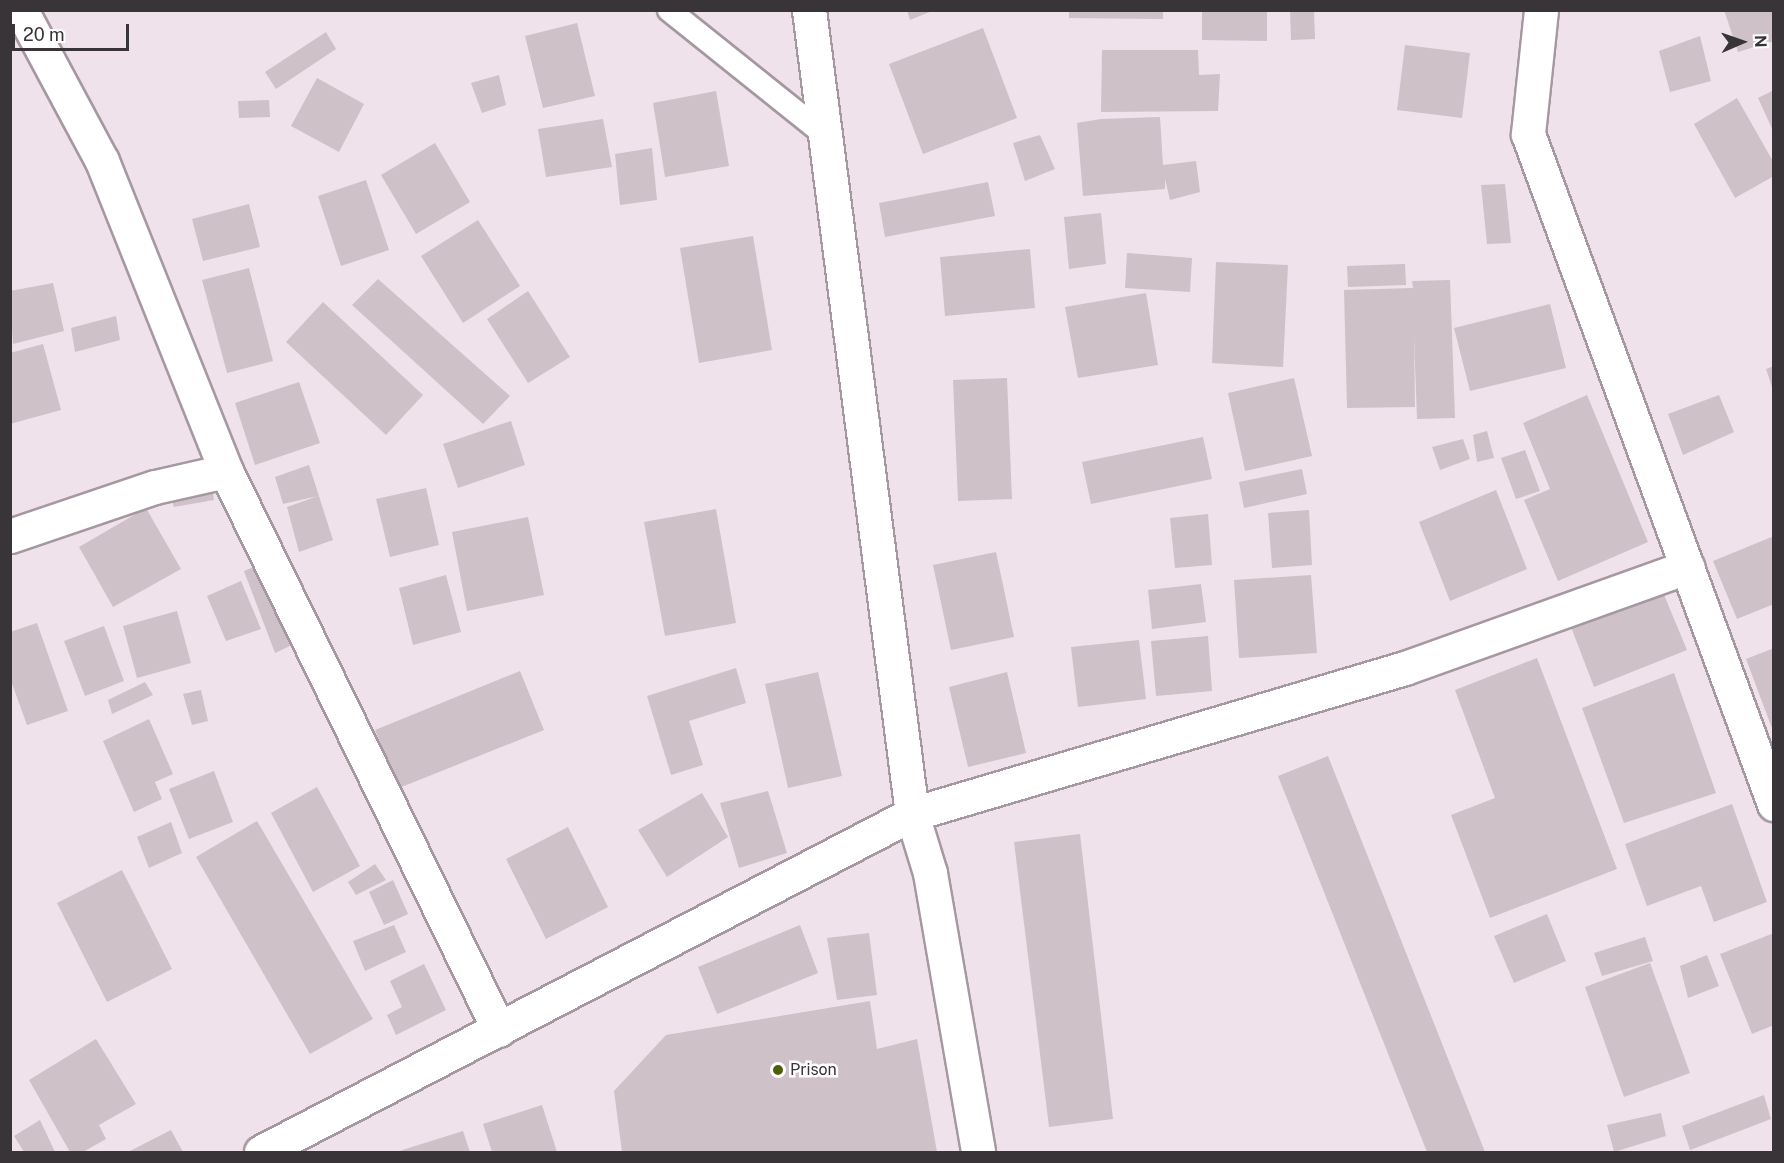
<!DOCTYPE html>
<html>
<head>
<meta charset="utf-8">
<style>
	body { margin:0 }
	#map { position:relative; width:1784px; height:1163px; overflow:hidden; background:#f0e2ea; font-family:"Public Sans",sans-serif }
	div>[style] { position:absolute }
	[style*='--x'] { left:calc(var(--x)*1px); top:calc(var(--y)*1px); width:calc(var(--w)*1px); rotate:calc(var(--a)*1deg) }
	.building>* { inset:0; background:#cec1c8 }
	.roads { filter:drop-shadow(2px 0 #a598a0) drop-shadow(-2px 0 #a598a0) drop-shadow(0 2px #a598a0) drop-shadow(0 -2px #a598a0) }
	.lane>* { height:22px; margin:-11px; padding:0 11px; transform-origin:11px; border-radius:11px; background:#fff }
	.street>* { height:33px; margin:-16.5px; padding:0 16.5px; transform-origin:16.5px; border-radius:16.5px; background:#fff }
	.dots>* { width:16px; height:16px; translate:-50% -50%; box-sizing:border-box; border:3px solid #fff; border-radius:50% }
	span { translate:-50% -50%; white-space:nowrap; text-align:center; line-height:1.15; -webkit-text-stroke:5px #fff; paint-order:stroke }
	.poi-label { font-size:16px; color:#393437 }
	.left { translate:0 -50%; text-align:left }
	.frame { position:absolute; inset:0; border:12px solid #393437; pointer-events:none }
	.north { position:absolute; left:1712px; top:12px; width:60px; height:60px; -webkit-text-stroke:4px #fff; paint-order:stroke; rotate:88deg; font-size:16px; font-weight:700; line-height:24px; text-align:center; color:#393437 }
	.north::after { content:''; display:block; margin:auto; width:21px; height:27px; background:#393437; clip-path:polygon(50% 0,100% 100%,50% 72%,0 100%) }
	.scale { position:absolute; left:12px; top:24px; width:117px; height:27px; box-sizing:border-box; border:3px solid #393437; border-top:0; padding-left:8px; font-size:18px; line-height:21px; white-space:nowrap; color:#393437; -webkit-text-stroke:4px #fff; paint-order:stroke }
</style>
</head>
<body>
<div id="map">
	<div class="building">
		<i style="clip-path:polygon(907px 10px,932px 10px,932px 11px,910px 20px)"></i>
		<i style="clip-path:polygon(1069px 10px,1163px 10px,1163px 19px,1069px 18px)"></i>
		<i style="clip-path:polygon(1202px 10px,1267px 10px,1267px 41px,1202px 40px)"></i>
		<i style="clip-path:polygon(1290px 10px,1314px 10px,1315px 39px,1291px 40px)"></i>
		<i style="clip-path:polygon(1724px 10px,1774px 10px,1774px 41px,1738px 52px)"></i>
		<i style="clip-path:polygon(577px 23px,595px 96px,543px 108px,525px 36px)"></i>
		<i style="clip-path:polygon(983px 28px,1017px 118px,923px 154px,889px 64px)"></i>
		<i style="clip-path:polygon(326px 32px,336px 49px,276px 89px,265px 72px)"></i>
		<i style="clip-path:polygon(1700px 36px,1711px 81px,1670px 92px,1659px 51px)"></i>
		<i style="clip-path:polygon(1405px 45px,1470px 53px,1462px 118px,1397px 110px)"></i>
		<i style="clip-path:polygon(1102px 50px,1198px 50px,1199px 75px,1220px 74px,1218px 111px,1101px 112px)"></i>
		<i style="clip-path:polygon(499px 75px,506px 105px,482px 113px,471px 83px)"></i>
		<i style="clip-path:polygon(317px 78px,364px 104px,339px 152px,291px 126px)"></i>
		<i style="clip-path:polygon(1774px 90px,1774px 133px,1758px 98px)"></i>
		<i style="clip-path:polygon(716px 91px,729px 166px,665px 177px,653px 103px)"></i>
		<i style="clip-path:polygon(1737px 98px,1774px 163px,1774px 176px,1735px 198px,1694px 124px)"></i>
		<i style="clip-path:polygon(269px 100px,270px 117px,239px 118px,238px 101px)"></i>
		<i style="clip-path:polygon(1160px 117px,1163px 165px,1196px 161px,1200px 192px,1170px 200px,1165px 179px,1165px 189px,1083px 196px,1077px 123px,1101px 119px)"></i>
		<i style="clip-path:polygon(603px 119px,612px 167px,546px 177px,538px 129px)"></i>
		<i style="clip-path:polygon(1040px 135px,1055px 169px,1025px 181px,1013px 143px)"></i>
		<i style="clip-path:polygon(435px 143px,470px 202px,416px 234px,381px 175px)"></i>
		<i style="clip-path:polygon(652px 148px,657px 200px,620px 205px,615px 154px)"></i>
		<i style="clip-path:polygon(366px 180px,389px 250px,341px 266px,318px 196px)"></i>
		<i style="clip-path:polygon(988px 182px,995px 216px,885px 237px,879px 203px)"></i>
		<i style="clip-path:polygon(1505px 184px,1511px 243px,1487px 244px,1481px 185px)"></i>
		<i style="clip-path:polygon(249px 204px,260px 247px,203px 261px,192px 219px)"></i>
		<i style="clip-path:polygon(1101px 213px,1106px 264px,1069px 269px,1064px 217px)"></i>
		<i style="clip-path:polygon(478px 220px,520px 286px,463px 323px,421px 256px)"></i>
		<i style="clip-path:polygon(753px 236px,772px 350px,699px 363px,680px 248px)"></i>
		<i style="clip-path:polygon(1030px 249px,1035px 308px,945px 316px,940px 257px)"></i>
		<i style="clip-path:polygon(1127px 253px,1192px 258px,1190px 292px,1125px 288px)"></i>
		<i style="clip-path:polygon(1216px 262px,1288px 265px,1283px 367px,1212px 363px)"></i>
		<i style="clip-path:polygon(1405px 264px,1406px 285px,1348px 287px,1347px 266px)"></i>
		<i style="clip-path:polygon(249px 268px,273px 361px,227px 373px,202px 280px)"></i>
		<i style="clip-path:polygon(378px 279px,510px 396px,483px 424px,352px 305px)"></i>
		<i style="clip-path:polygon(1450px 280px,1455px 418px,1417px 419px,1414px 336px,1415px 407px,1347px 408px,1344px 290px,1413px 288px,1412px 281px)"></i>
		<i style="clip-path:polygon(53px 283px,64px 331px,13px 344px,10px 291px)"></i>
		<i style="clip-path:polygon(528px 291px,570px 357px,528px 383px,487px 319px)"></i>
		<i style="clip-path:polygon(1146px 293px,1158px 365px,1078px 378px,1065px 307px)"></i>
		<i style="clip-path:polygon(323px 302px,423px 395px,386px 435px,286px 342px)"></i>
		<i style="clip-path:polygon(1550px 304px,1566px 368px,1470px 391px,1454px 328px)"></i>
		<i style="clip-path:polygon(116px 316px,120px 340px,75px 352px,71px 328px)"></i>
		<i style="clip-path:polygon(43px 344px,61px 410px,10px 424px,10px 353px)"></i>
		<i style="clip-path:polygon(1774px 366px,1774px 390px,1773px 390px,1766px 369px)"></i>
		<i style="clip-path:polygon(1007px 378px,1012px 499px,958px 501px,953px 380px)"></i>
		<i style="clip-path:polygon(1294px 378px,1312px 456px,1245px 471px,1228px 393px)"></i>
		<i style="clip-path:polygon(299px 382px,320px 443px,255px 465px,235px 403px)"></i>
		<i style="clip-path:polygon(1587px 395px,1648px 542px,1558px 581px,1524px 500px,1550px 489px,1523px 423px)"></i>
		<i style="clip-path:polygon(1719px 395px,1734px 432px,1683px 455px,1668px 414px)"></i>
		<i style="clip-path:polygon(511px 421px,525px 465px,458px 488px,443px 444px)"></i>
		<i style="clip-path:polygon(1487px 431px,1494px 458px,1477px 462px,1473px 435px)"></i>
		<i style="clip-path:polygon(1203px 437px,1212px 479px,1091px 504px,1082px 462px)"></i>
		<i style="clip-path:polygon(1463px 439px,1470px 459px,1440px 470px,1432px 447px)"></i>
		<i style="clip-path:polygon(1525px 450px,1540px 491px,1516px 499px,1501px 458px)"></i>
		<i style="clip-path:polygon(309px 465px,333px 540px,299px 552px,287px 507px,318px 496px,283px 504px,275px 477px)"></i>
		<i style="clip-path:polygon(1302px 469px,1307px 494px,1244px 508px,1239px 482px)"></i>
		<i style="clip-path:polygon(211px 482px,214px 500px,174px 507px,169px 491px)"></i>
		<i style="clip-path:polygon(426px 488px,439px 545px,390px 557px,376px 499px)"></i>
		<i style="clip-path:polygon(1496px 490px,1527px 569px,1450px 601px,1419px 522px)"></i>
		<i style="clip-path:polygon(146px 508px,181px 569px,113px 607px,79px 547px)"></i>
		<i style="clip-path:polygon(716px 509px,736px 623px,665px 636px,644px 522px)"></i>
		<i style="clip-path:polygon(1309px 510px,1312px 565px,1272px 568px,1268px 513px)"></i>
		<i style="clip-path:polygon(1208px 514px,1212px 565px,1175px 568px,1170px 518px)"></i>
		<i style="clip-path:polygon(528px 517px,544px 595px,467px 611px,452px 532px)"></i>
		<i style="clip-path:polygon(1774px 536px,1774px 604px,1737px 619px,1713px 561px)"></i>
		<i style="clip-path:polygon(996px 552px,1014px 637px,951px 650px,933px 565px)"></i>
		<i style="clip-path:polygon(261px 564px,292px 645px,275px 653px,244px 571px)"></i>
		<i style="clip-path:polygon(446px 575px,461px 632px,413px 645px,399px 588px)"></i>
		<i style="clip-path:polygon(1311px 575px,1317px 653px,1239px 658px,1234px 580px)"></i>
		<i style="clip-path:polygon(241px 581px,261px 629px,226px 641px,207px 596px)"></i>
		<i style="clip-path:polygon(1201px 584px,1206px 622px,1152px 629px,1148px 590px)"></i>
		<i style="clip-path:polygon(1662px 590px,1687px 650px,1594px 687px,1571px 627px)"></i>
		<i style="clip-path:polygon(177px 611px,191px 663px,137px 678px,123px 626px)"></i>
		<i style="clip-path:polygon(37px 623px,68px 711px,27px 725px,10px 678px,10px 632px)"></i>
		<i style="clip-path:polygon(104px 626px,124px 681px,85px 696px,64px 641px)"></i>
		<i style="clip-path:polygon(1208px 636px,1212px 691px,1156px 696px,1151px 641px)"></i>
		<i style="clip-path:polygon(1139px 640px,1146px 699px,1078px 707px,1071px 647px)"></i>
		<i style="clip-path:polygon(1774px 648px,1774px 731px,1773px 731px,1746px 659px)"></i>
		<i style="clip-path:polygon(1537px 658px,1617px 869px,1490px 918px,1451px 815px,1495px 798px,1455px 690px)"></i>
		<i style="clip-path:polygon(736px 668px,746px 703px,689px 721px,703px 765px,671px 775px,647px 696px)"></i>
		<i style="clip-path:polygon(520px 671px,544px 730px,399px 788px,375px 730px)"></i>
		<i style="clip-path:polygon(818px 672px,842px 776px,788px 788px,765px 684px)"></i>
		<i style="clip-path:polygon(1007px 672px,1026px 753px,968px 767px,949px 687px)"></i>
		<i style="clip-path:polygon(1674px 673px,1716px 793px,1624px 823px,1582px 708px)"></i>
		<i style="clip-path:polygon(145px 682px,153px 695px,112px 714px,108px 700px)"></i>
		<i style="clip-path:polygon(201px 690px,208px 721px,192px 725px,183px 694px)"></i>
		<i style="clip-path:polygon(149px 719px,173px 774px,155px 782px,162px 799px,134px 812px,103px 741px)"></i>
		<i style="clip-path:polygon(1328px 756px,1485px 1152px,1427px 1152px,1278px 776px)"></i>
		<i style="clip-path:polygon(214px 771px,233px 822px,189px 839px,169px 789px)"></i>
		<i style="clip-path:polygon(317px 787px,360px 866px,313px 892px,271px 813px)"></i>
		<i style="clip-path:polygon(768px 791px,787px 853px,739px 868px,720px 803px)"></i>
		<i style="clip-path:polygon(702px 793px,728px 837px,667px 877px,638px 830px)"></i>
		<i style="clip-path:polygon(1732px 804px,1767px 902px,1714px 922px,1701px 886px,1647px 906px,1625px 844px)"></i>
		<i style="clip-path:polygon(257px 821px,373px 1019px,310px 1054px,196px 857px)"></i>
		<i style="clip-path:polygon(171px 822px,182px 853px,149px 868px,137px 837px)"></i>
		<i style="clip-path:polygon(568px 827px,608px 907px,546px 939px,506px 859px)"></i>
		<i style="clip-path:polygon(1080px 834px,1113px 1119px,1049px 1127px,1014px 842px)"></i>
		<i style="clip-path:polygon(375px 864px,386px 880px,356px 895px,348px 882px)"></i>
		<i style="clip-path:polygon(122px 870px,172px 969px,107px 1002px,57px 903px)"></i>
		<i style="clip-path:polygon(393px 880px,408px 914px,384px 925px,369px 892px)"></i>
		<i style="clip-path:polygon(1547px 914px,1566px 961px,1514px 983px,1494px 936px)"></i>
		<i style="clip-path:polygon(394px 925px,406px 952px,365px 971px,353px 941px)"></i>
		<i style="clip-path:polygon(800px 925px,818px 973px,717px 1014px,698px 967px)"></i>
		<i style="clip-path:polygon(869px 933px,877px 995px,837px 1000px,827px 938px)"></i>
		<i style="clip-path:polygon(1774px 933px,1774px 1025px,1752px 1034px,1720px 954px)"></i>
		<i style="clip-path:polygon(1645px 937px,1653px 961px,1602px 976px,1594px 953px)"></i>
		<i style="clip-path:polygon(1707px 955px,1719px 986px,1688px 998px,1680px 966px)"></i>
		<i style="clip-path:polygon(1650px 963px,1690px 1073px,1624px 1097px,1585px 987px)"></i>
		<i style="clip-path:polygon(424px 964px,446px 1010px,396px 1035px,387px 1015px,402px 1007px,390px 981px)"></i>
		<i style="clip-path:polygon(870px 1001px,877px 1049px,917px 1039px,937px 1152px,622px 1152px,614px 1091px,666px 1035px)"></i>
		<i style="clip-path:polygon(96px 1039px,136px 1104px,99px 1125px,106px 1139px,83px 1152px,70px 1152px,29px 1080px)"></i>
		<i style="clip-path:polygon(1764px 1095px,1771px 1119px,1690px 1150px,1682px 1126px)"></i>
		<i style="clip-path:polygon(542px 1105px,557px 1152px,492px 1152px,483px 1124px)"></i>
		<i style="clip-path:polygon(1661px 1113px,1666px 1136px,1614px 1152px,1607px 1125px)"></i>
		<i style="clip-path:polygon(40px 1120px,55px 1152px,24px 1152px,14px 1136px)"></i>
		<i style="clip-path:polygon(171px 1130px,183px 1152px,128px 1152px)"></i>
		<i style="clip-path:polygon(463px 1131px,470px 1152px,396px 1152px)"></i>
	</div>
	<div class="roads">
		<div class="lane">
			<i style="--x:669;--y:10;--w:200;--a:38.7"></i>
		</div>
		<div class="street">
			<i style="--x:21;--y:10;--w:171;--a:61.8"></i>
			<i style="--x:102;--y:161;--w:334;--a:68.2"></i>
			<i style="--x:809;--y:10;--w:811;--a:82.7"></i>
			<i style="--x:912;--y:814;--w:62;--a:73"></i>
			<i style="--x:930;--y:873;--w:283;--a:80.2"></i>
			<i style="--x:1541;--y:10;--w:125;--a:96"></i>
			<i style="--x:1528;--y:134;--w:714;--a:69.84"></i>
			<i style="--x:10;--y:536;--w:153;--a:-18.7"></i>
			<i style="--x:155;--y:487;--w:73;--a:-12.7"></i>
			<i style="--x:226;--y:471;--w:622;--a:63.97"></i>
			<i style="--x:261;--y:1152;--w:734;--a:-27.44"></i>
			<i style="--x:912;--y:814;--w:514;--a:-16.5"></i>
			<i style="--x:1405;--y:668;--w:300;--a:-19.7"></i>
		</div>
	</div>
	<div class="dots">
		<i style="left:778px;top:1070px;background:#4d6007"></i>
	</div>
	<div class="poi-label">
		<span class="left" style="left:790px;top:1070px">Prison</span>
	</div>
	<div class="frame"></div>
	<div class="north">N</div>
	<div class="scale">20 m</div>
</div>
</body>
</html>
